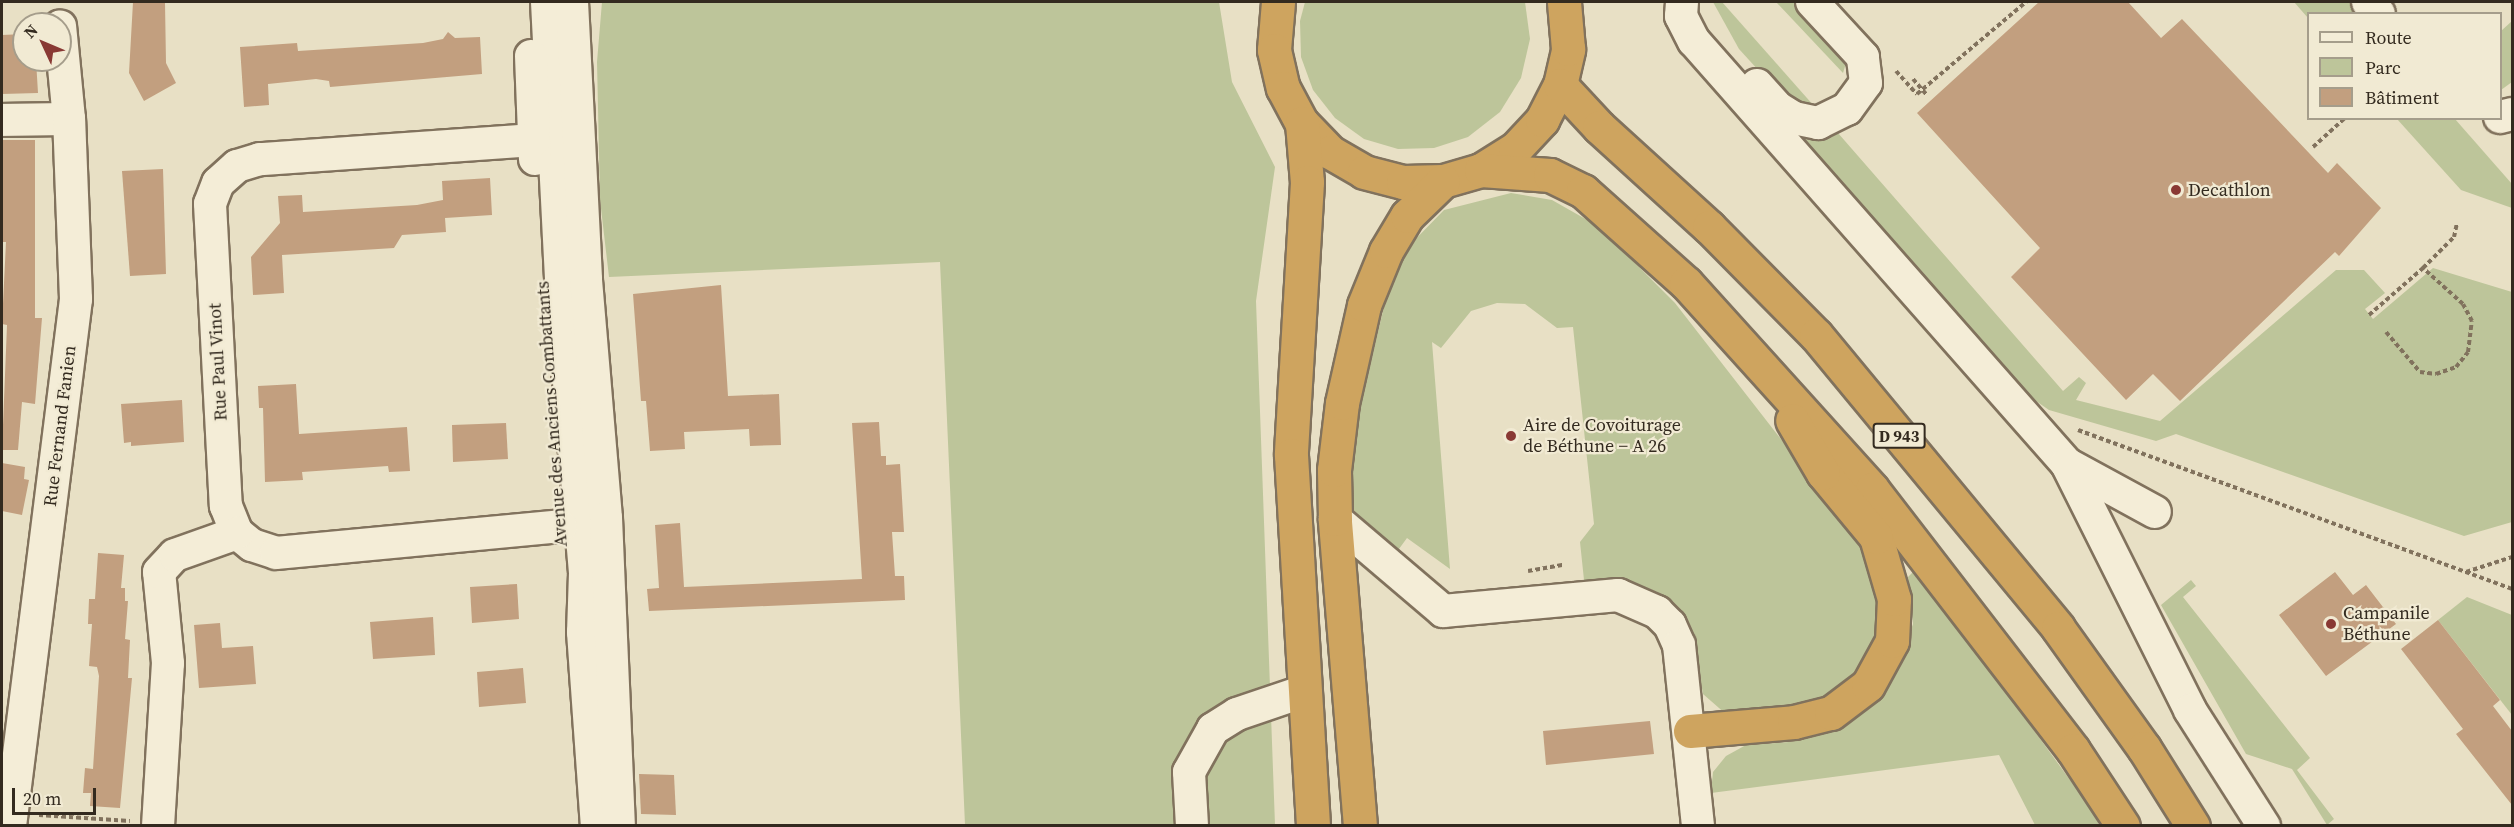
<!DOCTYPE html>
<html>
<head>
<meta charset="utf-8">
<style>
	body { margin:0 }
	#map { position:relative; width:2514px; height:827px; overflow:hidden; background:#e8e0c5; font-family:"Source Serif 4",serif }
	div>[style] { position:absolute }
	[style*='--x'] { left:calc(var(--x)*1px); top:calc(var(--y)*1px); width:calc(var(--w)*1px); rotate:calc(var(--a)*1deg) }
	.green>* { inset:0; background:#bdc59a }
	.building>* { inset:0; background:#c29f7f }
	.path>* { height:4px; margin-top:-2px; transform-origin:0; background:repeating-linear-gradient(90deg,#81725d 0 4.5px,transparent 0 7.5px) }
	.roads { filter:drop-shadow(2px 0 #81725d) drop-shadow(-2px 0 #81725d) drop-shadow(0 2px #81725d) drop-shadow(0 -2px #81725d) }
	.minor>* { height:32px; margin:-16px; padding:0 16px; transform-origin:16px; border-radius:16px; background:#f4edd7 }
	.highway>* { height:33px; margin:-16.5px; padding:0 16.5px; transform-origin:16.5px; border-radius:16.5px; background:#cea45f }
	.dots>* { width:16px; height:16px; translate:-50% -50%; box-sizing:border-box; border:3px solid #f1ead3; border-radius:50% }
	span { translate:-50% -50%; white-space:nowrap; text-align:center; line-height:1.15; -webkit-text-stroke:4.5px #f1ead3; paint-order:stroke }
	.shield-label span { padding:2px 4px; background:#f1ead3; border:2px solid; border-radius:4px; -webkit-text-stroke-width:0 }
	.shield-label { font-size:16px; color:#332a1f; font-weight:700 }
	.poi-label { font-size:18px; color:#332a1f }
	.left { translate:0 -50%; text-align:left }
	.street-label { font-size:18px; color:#332a1f }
	.frame { position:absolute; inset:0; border:3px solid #332a1f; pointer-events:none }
	.legend { position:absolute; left:2307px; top:12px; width:195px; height:108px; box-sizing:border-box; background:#f1ead3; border:2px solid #a59d8b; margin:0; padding:8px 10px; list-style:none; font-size:18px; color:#332a1f }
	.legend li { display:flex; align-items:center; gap:12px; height:30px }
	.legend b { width:30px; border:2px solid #a59d8b }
	.north { position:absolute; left:12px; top:12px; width:60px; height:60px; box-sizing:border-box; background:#f1ead3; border:2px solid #a59d8b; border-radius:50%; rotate:314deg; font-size:16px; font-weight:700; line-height:24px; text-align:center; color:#332a1f }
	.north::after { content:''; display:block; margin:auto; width:21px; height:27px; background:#893934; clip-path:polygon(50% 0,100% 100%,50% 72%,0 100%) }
	.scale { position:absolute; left:12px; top:788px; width:84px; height:27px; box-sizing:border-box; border:3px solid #332a1f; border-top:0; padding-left:8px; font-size:18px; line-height:21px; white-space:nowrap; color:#332a1f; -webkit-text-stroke:4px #f1ead3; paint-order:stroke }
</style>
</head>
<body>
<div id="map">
	<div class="green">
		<i style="clip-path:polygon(602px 2px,1219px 2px,1232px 82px,1275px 167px,1256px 301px,1275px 825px,965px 825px,940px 262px,609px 277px,600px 200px,597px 62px)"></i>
		<i style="clip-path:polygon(1305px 2px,1525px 2px,1530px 39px,1521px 78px,1500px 112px,1468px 137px,1434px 148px,1398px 149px,1364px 139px,1335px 118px,1313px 90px,1301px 57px,1300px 21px)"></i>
		<i style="clip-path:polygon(1713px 2px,1722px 2px,1814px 106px,1781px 95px,1739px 49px)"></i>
		<i style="clip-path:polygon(1776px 2px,1795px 2px,1842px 54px,1846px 63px,1843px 73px)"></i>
		<i style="clip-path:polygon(2294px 2px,2348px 2px,2360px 13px,2308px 14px,2308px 18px)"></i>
		<i style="clip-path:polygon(2512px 21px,2512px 82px,2501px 90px,2501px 31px)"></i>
		<i style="clip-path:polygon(2397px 119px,2455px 119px,2512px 184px,2512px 208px,2461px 190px)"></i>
		<i style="clip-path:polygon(1790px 127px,1814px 135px,1838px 133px,2063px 391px,2079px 377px,2086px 383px,2076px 400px,2160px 421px,2336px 270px,2364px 270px,2385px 293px,2365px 309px,2373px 319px,2433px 268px,2512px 292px,2512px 522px,2464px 536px,2176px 434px,2156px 441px,2049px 410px,2023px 392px)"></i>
		<i style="clip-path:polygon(1511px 193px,1552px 200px,1589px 221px,1634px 262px,1675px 303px,1868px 551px,1885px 620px,1851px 684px,1822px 703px,1727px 715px,1703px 694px,1693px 640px,1680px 618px,1657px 592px,1630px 581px,1584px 580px,1580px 542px,1594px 524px,1573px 327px,1557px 328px,1525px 304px,1497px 303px,1471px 311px,1441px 348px,1432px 342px,1450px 569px,1407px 538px,1396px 553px,1357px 521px,1347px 504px,1346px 467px,1391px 277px,1404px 251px,1444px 210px)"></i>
		<i style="clip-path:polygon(1916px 569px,2100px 821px,2097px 825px,2035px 825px,1999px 755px,1711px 793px,1713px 772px,1726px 756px,1746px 745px,1789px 742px,1829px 732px,1869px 705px,1905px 646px,1913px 624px,1908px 577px)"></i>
		<i style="clip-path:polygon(2191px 580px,2196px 586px,2183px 597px,2310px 758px,2297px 770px,2334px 819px,2327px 825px,2292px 769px,2246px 754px,2161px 605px)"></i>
		<i style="clip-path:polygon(2467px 597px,2512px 615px,2512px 715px,2438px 620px)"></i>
	</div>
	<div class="building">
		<i style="clip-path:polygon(133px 2px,165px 3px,166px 63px,176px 83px,144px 101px,129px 73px)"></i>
		<i style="clip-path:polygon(2039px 2px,2128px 2px,2161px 38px,2182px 19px,2328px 173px,2337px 163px,2381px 208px,2339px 256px,2335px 252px,2180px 401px,2153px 374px,2126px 400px,2011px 277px,2040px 248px,1917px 113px)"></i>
		<i style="clip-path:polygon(448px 32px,455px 38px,480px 37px,482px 74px,330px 87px,329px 81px,316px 79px,268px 84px,269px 105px,244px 107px,240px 47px,297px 43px,298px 51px,423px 43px,443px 39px)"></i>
		<i style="clip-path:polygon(24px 34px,24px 60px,36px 60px,38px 93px,2px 94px,2px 35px)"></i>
		<i style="clip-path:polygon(2px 140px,35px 140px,35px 318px,42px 318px,35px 404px,22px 402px,18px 450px,2px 450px,7px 325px,2px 324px,6px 242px,2px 242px)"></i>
		<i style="clip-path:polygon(163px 169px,166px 274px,130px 276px,122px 171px)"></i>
		<i style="clip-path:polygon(490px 178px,492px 215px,445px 218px,446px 232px,402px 235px,394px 248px,282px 255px,284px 293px,253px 295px,251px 257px,280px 223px,278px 196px,302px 195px,303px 212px,417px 205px,443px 200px,442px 181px)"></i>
		<i style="clip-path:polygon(721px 285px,728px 396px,779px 394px,781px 445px,750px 446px,749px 429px,684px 432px,685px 449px,650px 451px,646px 401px,641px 401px,633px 294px)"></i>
		<i style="clip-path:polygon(296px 384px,299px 434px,407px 427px,410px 471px,389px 472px,388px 466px,302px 472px,303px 480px,265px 482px,263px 408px,259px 408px,258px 386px)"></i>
		<i style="clip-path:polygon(182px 400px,184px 442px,131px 446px,131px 442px,124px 443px,121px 404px)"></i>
		<i style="clip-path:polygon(879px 422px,881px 456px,886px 456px,886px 465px,900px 464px,904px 532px,892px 532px,895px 576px,904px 576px,905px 600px,649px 611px,647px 589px,659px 588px,655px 525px,680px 523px,684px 587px,862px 579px,852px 423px)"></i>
		<i style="clip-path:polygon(506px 423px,508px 459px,453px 462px,452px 425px)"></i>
		<i style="clip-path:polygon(2px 463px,25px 467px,24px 479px,29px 480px,22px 515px,2px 511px)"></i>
		<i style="clip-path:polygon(98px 553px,124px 555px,121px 588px,125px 588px,125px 601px,128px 601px,125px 639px,130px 640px,128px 678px,132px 678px,120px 808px,90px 806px,91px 793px,83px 793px,85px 768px,93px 769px,99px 676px,97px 667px,89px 666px,92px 624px,88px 624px,89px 599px,95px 599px)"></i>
		<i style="clip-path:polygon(2335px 572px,2353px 595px,2366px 585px,2396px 624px,2326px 676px,2279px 615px)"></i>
		<i style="clip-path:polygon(517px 584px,519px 619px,472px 623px,470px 587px)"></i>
		<i style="clip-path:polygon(433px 617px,435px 655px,373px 659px,370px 622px)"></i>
		<i style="clip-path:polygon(2438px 620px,2500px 700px,2493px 706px,2512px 731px,2512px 805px,2456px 734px,2463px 729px,2401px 649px)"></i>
		<i style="clip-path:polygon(220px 623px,222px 648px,253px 646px,256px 684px,199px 688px,194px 625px)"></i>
		<i style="clip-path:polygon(523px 668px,526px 703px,479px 707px,477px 672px)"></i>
		<i style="clip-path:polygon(1650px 721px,1654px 754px,1546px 765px,1543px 731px)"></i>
		<i style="clip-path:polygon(639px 774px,674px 775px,676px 815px,641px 814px)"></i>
	</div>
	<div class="path">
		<i style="--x:1896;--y:71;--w:31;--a:48"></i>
		<i style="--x:1917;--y:94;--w:143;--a:-40.2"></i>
		<i style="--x:1913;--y:79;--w:20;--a:49"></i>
		<i style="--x:2313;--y:147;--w:43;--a:-42.2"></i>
		<i style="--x:2369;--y:315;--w:72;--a:-41"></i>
		<i style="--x:2386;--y:332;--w:52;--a:49.6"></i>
		<i style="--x:2420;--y:372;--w:16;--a:7"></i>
		<i style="--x:2436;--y:374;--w:21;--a:-19"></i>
		<i style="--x:2456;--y:367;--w:19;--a:-51"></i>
		<i style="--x:2468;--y:352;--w:31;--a:-83"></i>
		<i style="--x:2472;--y:321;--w:19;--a:-118"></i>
		<i style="--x:2463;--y:304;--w:54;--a:-138"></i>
		<i style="--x:2423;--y:268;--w:44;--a:-45"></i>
		<i style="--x:2454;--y:237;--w:14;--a:-78"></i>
		<i style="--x:2078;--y:430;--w:462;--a:20.1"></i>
		<i style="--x:1528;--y:571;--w:36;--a:-10"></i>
		<i style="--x:2466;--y:572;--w:48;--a:-18.1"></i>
		<i style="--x:39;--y:815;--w:91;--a:3.8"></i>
	</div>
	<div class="roads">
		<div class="minor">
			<i style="--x:547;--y:2;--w:297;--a:87.1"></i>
			<i style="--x:562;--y:299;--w:275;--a:85.2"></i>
			<i style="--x:585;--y:573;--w:59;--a:91.9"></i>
			<i style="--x:583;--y:632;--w:195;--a:85.9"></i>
			<i style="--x:572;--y:2;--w:278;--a:87.1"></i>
			<i style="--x:586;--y:280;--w:239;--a:85.2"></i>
			<i style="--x:606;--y:518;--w:308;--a:87.6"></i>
			<i style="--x:1682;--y:2;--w:14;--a:94"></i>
			<i style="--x:1681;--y:16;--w:28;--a:63"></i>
			<i style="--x:1694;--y:41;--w:564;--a:48.59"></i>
			<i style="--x:2067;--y:464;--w:100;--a:28.6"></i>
			<i style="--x:2368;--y:2;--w:16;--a:47"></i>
			<i style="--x:531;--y:56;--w:103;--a:87.8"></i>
			<i style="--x:1757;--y:85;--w:31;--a:48"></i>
			<i style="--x:1778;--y:108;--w:19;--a:32"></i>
			<i style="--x:1794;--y:118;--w:25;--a:12"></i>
			<i style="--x:1818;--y:123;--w:32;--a:-26"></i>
			<i style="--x:1847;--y:109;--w:32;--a:-54"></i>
			<i style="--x:1866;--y:83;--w:26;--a:-97"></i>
			<i style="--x:1863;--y:57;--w:75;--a:-132.8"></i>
			<i style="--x:2500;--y:117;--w:12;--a:-14"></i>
			<i style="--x:2;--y:120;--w:67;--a:-0.9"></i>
			<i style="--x:534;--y:140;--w:275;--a:176"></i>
			<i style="--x:260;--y:159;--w:24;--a:163"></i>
			<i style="--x:237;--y:166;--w:25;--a:138"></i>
			<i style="--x:218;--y:183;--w:22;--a:111"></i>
			<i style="--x:210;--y:204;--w:302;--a:87"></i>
			<i style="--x:226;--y:506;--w:29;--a:68"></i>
			<i style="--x:237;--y:533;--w:19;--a:39"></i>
			<i style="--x:252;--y:545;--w:25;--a:18"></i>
			<i style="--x:276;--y:553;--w:286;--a:-5.4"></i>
			<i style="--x:2067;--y:464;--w:275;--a:63.4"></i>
			<i style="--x:2190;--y:710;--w:138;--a:57.5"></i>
			<i style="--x:1335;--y:519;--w:142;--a:40.4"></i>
			<i style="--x:1443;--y:611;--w:176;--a:-5.2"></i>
			<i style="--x:1618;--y:595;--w:43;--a:23.6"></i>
			<i style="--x:1657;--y:612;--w:18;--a:45"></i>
			<i style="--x:1670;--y:625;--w:22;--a:66"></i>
			<i style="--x:1679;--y:645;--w:182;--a:84"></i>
			<i style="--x:10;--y:826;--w:531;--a:-82.86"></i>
			<i style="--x:76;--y:299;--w:180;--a:-92.2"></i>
			<i style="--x:69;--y:119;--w:93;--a:-95.5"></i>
			<i style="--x:158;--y:826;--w:163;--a:-86.5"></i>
			<i style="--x:168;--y:663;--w:91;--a:-95.6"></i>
			<i style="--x:159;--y:572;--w:23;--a:-47"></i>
			<i style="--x:175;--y:555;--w:66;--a:-19.5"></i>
			<i style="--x:1192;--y:826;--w:54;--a:-93.2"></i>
			<i style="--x:1189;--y:772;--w:49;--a:-60.8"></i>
			<i style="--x:1213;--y:729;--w:28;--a:-32"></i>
			<i style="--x:1237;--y:714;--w:72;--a:-18.7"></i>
		</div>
		<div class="highway">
			<i style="--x:1278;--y:2;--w:48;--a:94.8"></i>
			<i style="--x:1274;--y:50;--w:39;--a:77"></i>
			<i style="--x:1283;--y:88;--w:40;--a:62"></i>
			<i style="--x:1302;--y:123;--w:40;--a:46"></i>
			<i style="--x:1330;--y:152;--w:39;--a:30"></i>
			<i style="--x:1364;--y:172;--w:40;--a:14.4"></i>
			<i style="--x:1403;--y:182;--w:40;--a:-1.4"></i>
			<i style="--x:1443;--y:181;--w:40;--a:-16"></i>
			<i style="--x:1481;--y:170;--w:40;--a:-32"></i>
			<i style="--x:1515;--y:149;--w:40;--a:-47"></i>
			<i style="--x:1542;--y:120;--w:39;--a:-63"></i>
			<i style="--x:1560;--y:85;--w:37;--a:-77"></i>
			<i style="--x:1568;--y:49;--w:47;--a:-94.9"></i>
			<i style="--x:1560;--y:85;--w:57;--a:47.1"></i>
			<i style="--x:1599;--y:127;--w:149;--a:42.3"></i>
			<i style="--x:1709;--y:227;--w:152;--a:45.3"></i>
			<i style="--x:1816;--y:335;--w:380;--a:50.4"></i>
			<i style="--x:2058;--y:628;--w:148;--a:54.4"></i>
			<i style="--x:2144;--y:748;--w:92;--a:57.9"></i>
			<i style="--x:1302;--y:123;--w:59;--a:85.2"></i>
			<i style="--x:1307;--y:182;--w:273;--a:93.4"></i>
			<i style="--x:1291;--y:455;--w:372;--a:86.6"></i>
			<i style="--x:1481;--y:170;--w:69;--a:4.1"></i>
			<i style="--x:1550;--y:175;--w:37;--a:26"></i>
			<i style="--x:1583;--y:191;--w:138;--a:41.8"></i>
			<i style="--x:1686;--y:283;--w:278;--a:47.9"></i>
			<i style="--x:1872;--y:489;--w:329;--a:52.4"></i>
			<i style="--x:2073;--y:750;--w:91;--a:56.7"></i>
			<i style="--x:1690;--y:731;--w:104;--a:-4.9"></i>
			<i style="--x:1794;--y:722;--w:38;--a:-14"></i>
			<i style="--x:1831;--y:713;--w:46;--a:-37.1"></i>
			<i style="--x:1868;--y:685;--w:50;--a:-61.4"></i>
			<i style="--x:1892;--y:641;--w:42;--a:-87.3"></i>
			<i style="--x:1894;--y:599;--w:65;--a:-106.2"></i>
			<i style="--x:1876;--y:537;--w:83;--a:-129.6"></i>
			<i style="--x:1823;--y:473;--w:61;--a:-120.3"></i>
			<i style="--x:1360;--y:826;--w:308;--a:-94.7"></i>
			<i style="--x:1335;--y:519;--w:49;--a:-91.2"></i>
			<i style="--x:1334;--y:470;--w:67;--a:-83.2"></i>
			<i style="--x:1342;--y:403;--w:100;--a:-77.3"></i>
			<i style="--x:1364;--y:305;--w:58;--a:-67.8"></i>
			<i style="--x:1386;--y:251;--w:41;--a:-59"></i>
			<i style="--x:1407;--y:216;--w:50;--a:-44.2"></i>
		</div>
	</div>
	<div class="dots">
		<i style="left:2176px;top:190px;background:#893934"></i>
		<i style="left:1511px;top:436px;background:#893934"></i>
		<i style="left:2331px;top:624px;background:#893934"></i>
	</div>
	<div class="shield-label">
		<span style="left:1899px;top:436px">D 943</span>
	</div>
	<div class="poi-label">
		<span class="left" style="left:2188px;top:190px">Decathlon</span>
		<span class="left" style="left:1523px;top:436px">Aire de Covoiturage<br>de Béthune − A 26</span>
		<span class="left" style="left:2343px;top:624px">Campanile<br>Béthune</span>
	</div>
	<div class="street-label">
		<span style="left:218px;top:362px;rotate:-93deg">Rue Paul Vinot</span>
		<span style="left:552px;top:414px;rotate:-94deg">Avenue des Anciens Combattants</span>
		<span style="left:60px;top:426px;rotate:-83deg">Rue Fernand Fanien</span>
	</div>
	<div class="frame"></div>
	<ul class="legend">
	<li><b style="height:8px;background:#f4edd7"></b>Route</li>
	<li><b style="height:16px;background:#bdc59a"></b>Parc</li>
	<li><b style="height:16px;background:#c29f7f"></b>Bâtiment</li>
	</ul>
	<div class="north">N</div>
	<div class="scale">20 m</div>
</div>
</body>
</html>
